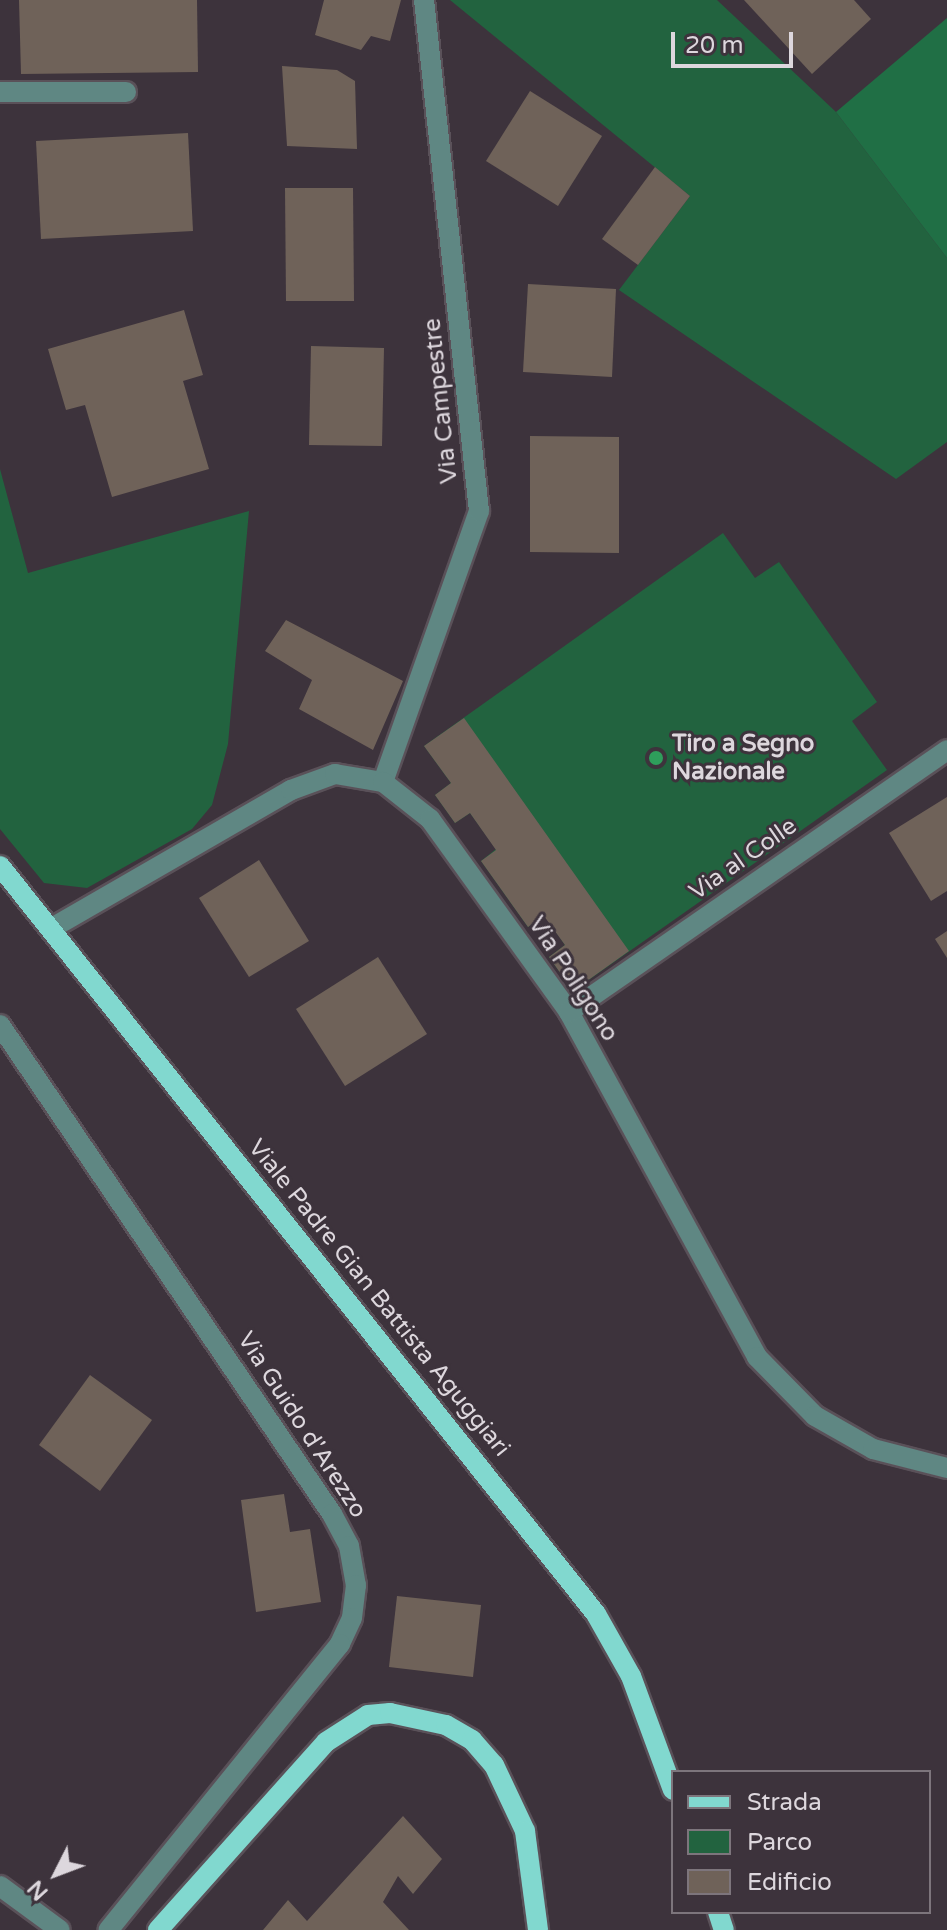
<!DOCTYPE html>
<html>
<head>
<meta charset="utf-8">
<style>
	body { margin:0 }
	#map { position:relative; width:947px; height:1930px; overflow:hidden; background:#3d333c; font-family:"Varela Round",sans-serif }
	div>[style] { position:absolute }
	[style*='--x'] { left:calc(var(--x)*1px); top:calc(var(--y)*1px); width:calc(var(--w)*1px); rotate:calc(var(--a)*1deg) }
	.green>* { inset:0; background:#22633f }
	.forest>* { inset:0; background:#206f45 }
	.building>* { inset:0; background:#6f6259 }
	.roads { filter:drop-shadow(2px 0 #5a5159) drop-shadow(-2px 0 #5a5159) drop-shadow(0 2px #5a5159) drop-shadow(0 -2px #5a5159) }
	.minor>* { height:20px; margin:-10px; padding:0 10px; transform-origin:10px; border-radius:10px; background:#5f8783 }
	.major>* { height:20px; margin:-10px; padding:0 10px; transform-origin:10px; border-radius:10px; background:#81d8cf }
	.dots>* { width:22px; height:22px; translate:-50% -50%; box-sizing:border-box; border:4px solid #3d333c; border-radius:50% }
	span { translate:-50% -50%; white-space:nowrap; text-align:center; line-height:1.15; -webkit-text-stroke:6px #3d333c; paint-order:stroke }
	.street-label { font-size:24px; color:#ddd7dd }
	.poi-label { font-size:24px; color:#ddd7dd; font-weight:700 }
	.left { translate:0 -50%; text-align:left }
	.legend { position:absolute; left:671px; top:1770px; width:260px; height:144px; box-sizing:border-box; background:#3d333c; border:2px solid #7d757c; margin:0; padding:10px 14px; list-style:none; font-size:24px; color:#ddd7dd }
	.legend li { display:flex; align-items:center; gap:16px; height:40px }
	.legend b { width:40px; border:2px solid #7d757c }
	.north { position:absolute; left:16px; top:1834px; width:80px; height:80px; -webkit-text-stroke:6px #3d333c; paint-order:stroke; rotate:228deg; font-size:22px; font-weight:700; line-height:32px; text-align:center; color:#ddd7dd }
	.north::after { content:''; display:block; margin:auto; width:28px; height:36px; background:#ddd7dd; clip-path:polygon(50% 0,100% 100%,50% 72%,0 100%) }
	.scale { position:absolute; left:671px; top:32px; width:122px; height:36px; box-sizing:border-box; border:4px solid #ddd7dd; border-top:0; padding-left:10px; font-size:24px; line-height:28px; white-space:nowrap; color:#ddd7dd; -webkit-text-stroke:6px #3d333c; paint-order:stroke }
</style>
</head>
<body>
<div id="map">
	<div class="green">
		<i style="clip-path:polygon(450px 0,717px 0,836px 112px,947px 258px,947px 442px,896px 479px,619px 290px,690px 196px)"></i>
		<i style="clip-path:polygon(0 469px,28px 573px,249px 511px,228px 744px,212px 805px,192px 829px,87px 888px,44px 883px,0 829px)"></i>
		<i style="clip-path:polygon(723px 533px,755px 578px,779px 562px,877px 702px,852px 721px,887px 770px,573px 991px,549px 957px,565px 945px,545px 916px,528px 927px,481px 861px,496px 849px,470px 813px,455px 823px,435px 795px,451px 783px,424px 746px)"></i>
	</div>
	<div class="forest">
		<i style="clip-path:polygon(947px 18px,947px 258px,836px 112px)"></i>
	</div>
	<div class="building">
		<i style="clip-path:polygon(19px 0,197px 0,198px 72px,21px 74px)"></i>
		<i style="clip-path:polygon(324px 0,401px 0,390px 41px,371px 36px,361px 50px,315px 35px)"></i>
		<i style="clip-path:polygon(744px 0,854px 0,871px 19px,812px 74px)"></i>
		<i style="clip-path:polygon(282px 66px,337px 70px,355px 81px,357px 149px,287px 146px)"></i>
		<i style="clip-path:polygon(530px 91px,602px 136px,558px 206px,486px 161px)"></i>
		<i style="clip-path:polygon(188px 133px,193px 231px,41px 239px,36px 141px)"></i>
		<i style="clip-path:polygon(655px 167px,690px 196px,638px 265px,602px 239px)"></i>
		<i style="clip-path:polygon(285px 188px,353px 188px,354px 301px,286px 301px)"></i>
		<i style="clip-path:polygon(528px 284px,616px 289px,612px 377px,523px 372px)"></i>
		<i style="clip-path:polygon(184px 310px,203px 375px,183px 381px,209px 469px,112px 497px,85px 405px,66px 410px,48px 349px)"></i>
		<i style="clip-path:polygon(311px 346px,384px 348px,382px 446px,309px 445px)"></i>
		<i style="clip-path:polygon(530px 436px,619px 437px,619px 553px,530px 552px)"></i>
		<i style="clip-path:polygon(286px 620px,403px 681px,373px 750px,299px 709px,312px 680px,265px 651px)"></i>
		<i style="clip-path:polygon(464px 718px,629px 951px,573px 991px,549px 957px,565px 945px,544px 916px,528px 927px,481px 861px,496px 850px,470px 813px,455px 823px,435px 795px,451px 783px,424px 746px)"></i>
		<i style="clip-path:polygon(947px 797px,947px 891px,931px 901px,889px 833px)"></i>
		<i style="clip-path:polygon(259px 860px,309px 941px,249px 977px,199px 898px)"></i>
		<i style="clip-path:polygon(947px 931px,947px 958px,935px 939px)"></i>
		<i style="clip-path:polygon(378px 957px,427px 1034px,345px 1086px,296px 1009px)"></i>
		<i style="clip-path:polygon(90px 1375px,152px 1420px,100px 1491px,39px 1445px)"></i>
		<i style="clip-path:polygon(284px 1494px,290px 1532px,310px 1529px,321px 1602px,256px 1612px,241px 1500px)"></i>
		<i style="clip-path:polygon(397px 1596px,481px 1605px,473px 1677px,389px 1667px)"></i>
		<i style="clip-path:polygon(403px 1816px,442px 1859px,413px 1894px,398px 1876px,383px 1902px,409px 1930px,263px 1930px,288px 1900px,307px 1921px)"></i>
	</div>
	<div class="roads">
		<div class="minor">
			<i style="--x:0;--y:92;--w:126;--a:0"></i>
			<i style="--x:383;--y:782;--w:288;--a:-70.5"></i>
			<i style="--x:479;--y:511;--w:514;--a:-96.14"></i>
			<i style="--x:52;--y:928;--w:276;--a:-30"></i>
			<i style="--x:291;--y:790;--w:47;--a:-20"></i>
			<i style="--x:335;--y:774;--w:49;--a:9.5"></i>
			<i style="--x:383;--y:782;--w:60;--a:38.2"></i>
			<i style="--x:430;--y:819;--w:238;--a:54.2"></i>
			<i style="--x:569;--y:1012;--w:393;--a:61.4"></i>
			<i style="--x:757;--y:1357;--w:83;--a:45.5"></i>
			<i style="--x:815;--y:1416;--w:67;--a:29.6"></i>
			<i style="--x:873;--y:1449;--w:76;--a:14.4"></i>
			<i style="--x:569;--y:1012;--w:460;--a:-34.7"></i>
			<i style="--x:0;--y:1025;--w:591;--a:55.83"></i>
			<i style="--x:332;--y:1514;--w:36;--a:62"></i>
			<i style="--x:349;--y:1546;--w:40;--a:80"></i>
			<i style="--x:356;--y:1585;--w:33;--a:97"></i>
			<i style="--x:352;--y:1618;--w:29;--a:115"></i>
			<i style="--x:340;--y:1644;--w:368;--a:129"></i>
			<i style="--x:0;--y:1886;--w:74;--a:36.3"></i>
		</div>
		<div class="major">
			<i style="--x:0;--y:866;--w:956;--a:51.45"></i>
			<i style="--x:596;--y:1614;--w:71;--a:60.6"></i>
			<i style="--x:631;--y:1676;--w:121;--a:69.8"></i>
			<i style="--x:718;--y:1912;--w:19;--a:72"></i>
			<i style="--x:158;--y:1930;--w:252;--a:-48.2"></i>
			<i style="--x:326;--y:1742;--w:50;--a:-32.7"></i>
			<i style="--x:368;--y:1715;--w:22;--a:-5"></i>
			<i style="--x:390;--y:1713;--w:57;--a:12.1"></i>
			<i style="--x:446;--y:1725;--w:30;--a:30"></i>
			<i style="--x:472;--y:1740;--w:33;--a:49"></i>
			<i style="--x:494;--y:1765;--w:73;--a:64.8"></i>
			<i style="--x:525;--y:1831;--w:100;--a:82.5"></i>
		</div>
	</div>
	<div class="dots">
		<i style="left:656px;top:758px;background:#2e9e5b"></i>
	</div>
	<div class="street-label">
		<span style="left:441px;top:401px;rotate:-96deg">Via Campestre</span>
		<span style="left:743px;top:859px;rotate:-35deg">Via al Colle</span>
		<span style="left:573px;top:979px;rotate:57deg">Via Poligono</span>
		<span style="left:379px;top:1298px;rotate:51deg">Viale Padre Gian Battista Aguggiari</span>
		<span style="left:302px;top:1425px;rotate:57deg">Via Guido d'Arezzo</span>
	</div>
	<div class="poi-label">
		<span class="left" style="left:672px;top:758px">Tiro a Segno<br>Nazionale</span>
	</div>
	<ul class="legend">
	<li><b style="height:10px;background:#81d8cf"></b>Strada</li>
	<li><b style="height:22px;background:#22633f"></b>Parco</li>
	<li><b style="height:22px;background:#6f6259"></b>Edificio</li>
	</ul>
	<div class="north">N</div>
	<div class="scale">20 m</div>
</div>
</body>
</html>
